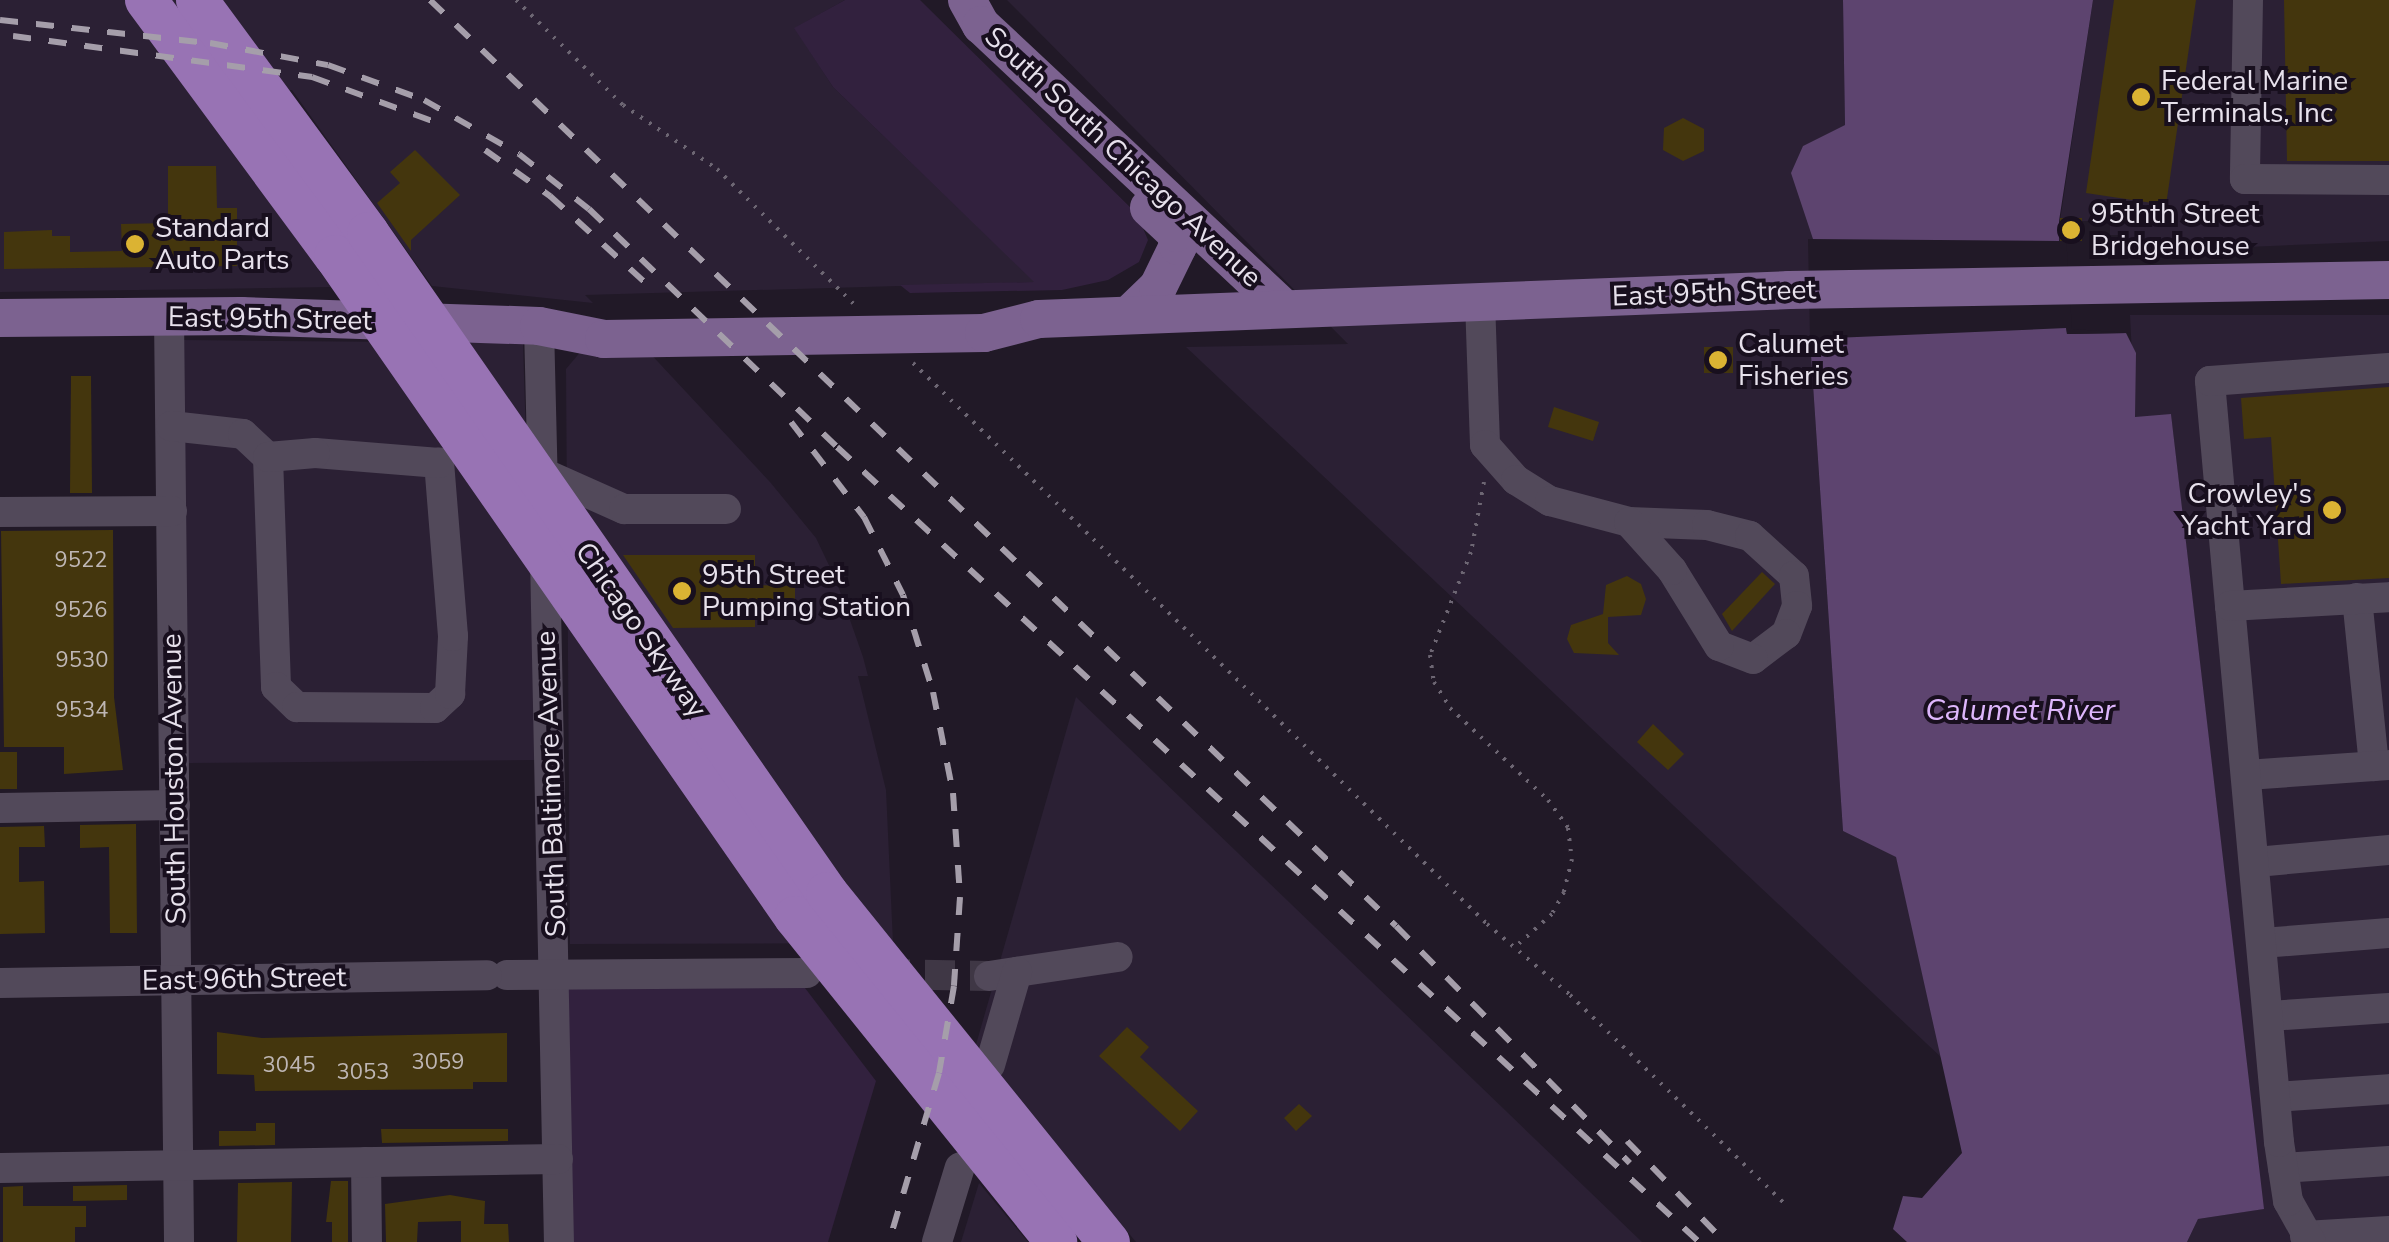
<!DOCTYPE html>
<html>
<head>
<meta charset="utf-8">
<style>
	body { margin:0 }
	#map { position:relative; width:2389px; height:1242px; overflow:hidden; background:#211927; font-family:"Nunito Sans",sans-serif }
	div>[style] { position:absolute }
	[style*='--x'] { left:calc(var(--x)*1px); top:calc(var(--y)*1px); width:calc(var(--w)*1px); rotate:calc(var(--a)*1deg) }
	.built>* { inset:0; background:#2b2034 }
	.green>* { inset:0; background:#32213e }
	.water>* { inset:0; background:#5d446f }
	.pier>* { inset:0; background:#211927 }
	.building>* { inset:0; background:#44360d }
	.minor-tunnel>* { height:30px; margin-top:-15px; transform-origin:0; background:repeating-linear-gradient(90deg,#3f3745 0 30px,transparent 0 45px) }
	.path>* { height:4px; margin-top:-2px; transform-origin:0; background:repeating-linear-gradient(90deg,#6d6673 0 2.5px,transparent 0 10.5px) }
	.minor>* { height:30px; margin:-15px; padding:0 15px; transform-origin:15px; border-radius:15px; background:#52495a }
	.major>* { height:38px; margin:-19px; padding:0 19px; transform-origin:19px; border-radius:19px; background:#7c6290 }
	.highway>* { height:42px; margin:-21px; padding:0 21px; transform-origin:21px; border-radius:21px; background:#9873b4 }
	.rail>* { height:6px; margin-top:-3px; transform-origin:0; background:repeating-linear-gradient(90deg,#a59eaa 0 18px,transparent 0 36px) }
	.dots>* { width:28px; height:28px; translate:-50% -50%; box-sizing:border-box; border:5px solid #180f1e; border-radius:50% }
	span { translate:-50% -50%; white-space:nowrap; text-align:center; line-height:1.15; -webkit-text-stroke:8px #180f1e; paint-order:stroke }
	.number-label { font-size:22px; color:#beb6b4 }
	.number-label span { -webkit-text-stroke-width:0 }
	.poi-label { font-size:28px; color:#e7e1ec }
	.left { translate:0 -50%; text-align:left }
	.right { translate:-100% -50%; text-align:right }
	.street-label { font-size:28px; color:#e7e1ec }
	.water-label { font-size:30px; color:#ddb6fc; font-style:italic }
</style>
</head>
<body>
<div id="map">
	<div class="built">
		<i style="clip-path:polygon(0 0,845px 0,795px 28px,833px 87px,1035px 282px,585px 295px,593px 303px,432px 286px,292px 90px,190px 91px,331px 287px,0 292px)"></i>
		<i style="clip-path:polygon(1007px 0,1843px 0,1845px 125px,1803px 146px,1851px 238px,1811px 355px,1843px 831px,1896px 856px,1943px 1059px,1186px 347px,1348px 344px)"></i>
		<i style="clip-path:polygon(2093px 0,2389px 0,2389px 241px,2129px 252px,2128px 235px,2110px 235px,2110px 221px,2060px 221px)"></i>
		<i style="clip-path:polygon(2130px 315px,2389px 315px,2389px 1242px,2187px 1242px,2198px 1219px,2263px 1209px,2171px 415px,2135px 418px)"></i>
		<i style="clip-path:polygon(183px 340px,523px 343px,536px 760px,188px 763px)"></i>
		<i style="clip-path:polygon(646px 349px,770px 482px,816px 538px,836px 580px,863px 657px,868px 676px,858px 676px,886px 790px,893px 943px,570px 944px,566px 369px,582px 350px)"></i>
		<i style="clip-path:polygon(1076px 697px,1642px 1242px,1136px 1242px,975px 1048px)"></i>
		<i style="clip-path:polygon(979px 1183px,1028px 1242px,961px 1242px)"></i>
	</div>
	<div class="green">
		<i style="clip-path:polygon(845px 0,920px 0,1137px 214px,1148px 240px,1139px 262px,1108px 280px,1062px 290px,910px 293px,900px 285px,1034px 282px,833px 87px,794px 28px)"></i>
		<i style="clip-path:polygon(566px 979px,805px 988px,876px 1081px,828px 1242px,569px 1242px)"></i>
	</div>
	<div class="water">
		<i style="clip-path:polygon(1843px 0,2093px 0,2059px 221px,2067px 334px,2126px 333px,2136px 353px,2135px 417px,2171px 414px,2264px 1209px,2198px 1219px,2187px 1242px,1907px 1242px,1893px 1229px,1903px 1196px,1922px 1198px,1962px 1153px,1896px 857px,1843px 831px,1811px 355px,1813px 239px,1791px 173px,1803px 146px,1845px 125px)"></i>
	</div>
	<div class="pier">
		<i style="clip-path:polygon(2060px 221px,2065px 221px,2072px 329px,2130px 333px,2067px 334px,2066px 328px,1810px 339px,1808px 239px,2059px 241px)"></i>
	</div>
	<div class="building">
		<i style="clip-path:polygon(2114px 0,2196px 0,2166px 205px,2086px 193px)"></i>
		<i style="clip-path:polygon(2284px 0,2389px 0,2389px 161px,2287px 161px)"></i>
		<i style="clip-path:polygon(1683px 118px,1704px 129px,1704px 151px,1683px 161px,1663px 150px,1664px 128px)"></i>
		<i style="clip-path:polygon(415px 150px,460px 195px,411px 240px,411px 251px,377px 203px,400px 183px,390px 172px)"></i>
		<i style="clip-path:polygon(168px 166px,216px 166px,217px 208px,237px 208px,237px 266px,4px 269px,4px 232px,52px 230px,52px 236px,70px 236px,70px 252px,122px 251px,121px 224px,168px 223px)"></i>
		<i style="clip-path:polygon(2060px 218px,2082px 218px,2082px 241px,2060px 241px)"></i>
		<i style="clip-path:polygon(1704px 347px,1733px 347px,1733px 373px,1704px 373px)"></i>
		<i style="clip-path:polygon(71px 376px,91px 376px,92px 493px,70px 493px)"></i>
		<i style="clip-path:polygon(2389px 387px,2389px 578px,2281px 584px,2271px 437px,2244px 439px,2241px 398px)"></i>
		<i style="clip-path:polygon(1554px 407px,1599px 422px,1593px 441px,1548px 427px)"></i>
		<i style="clip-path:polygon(113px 530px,114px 697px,123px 770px,64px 774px,64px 747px,4px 747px,1px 531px)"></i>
		<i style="clip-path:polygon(623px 555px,755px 555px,755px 585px,795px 586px,795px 599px,755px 601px,755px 627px,673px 628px)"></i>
		<i style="clip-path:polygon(1762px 572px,1775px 584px,1732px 631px,1722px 614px)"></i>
		<i style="clip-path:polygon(1627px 576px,1641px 584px,1646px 599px,1641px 615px,1608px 617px,1608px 643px,1619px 655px,1574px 653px,1567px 639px,1571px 625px,1603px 614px,1606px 585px)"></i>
		<i style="clip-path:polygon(1653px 724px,1684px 754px,1668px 770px,1637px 742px)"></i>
		<i style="clip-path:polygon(0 752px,17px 752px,17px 789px,0 789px)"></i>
		<i style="clip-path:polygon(136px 824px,137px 933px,110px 933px,109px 847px,80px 848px,80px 825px)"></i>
		<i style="clip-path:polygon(44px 826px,45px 847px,19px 847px,19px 882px,44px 881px,45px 933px,0 934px,0 827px)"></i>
		<i style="clip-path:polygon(1127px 1027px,1149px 1047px,1140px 1057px,1198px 1111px,1180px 1131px,1099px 1056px)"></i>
		<i style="clip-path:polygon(217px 1032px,262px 1038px,507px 1033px,507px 1082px,473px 1082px,473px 1089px,255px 1091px,254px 1075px,217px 1074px)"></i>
		<i style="clip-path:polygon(1299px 1104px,1312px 1116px,1296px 1131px,1284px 1118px)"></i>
		<i style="clip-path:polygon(256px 1123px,275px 1123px,275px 1145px,219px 1146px,219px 1131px,256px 1131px)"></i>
		<i style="clip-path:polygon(381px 1129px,508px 1129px,508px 1141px,382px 1143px)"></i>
		<i style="clip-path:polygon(331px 1181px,348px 1181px,348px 1242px,332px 1242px,332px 1222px,326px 1222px)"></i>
		<i style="clip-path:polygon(292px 1182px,291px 1242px,237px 1242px,238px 1183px)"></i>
		<i style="clip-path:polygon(127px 1185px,127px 1200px,73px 1201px,73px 1186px)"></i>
		<i style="clip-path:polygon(23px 1186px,23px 1206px,86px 1206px,86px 1227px,75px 1227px,75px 1242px,3px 1242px,3px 1187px)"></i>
		<i style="clip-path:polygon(450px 1195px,485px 1201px,484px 1224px,508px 1224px,509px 1242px,461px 1242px,461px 1221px,418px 1222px,417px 1242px,386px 1242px,385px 1204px)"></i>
	</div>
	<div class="minor-tunnel">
		<i style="--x:880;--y:974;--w:109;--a:1.1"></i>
	</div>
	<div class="path">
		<i style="--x:516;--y:0;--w:150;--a:44.5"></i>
		<i style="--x:623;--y:105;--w:114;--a:34.2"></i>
		<i style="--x:717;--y:169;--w:192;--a:44.6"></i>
		<i style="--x:913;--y:363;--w:803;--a:44.34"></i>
		<i style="--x:1487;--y:924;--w:109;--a:40.5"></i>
		<i style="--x:1570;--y:995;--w:304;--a:44.2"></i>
		<i style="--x:1484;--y:482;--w:71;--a:100.5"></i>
		<i style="--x:1471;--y:552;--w:111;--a:111.7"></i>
		<i style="--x:1430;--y:655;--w:27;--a:82"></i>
		<i style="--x:1434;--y:682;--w:31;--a:58"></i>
		<i style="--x:1450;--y:708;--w:134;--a:43.2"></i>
		<i style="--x:1548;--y:800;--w:34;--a:54"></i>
		<i style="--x:1568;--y:828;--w:31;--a:83"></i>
		<i style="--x:1572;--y:859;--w:34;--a:104"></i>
		<i style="--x:1564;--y:892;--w:25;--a:119"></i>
		<i style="--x:1552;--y:914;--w:50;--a:138.3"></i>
	</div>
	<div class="minor">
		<i style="--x:2248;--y:0;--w:179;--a:91"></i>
		<i style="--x:2245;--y:179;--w:144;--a:0.4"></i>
		<i style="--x:1480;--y:301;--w:144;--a:88"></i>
		<i style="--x:1485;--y:445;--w:47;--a:48.5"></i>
		<i style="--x:1516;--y:480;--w:40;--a:32"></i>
		<i style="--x:1550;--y:501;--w:82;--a:14.9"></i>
		<i style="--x:1629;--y:522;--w:78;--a:2.2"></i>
		<i style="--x:1707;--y:525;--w:44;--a:14.3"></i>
		<i style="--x:1750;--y:536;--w:59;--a:42.3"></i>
		<i style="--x:1794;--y:576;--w:30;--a:84"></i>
		<i style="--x:1797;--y:606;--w:30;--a:111"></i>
		<i style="--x:1786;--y:634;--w:41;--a:142.9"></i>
		<i style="--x:1753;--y:659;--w:36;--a:-159"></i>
		<i style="--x:1719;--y:646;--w:89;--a:-121.7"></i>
		<i style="--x:1672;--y:570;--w:64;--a:-131.9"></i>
		<i style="--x:169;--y:316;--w:926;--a:89.38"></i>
		<i style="--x:539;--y:326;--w:162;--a:88.6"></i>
		<i style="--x:171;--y:426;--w:72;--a:6.3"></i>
		<i style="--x:243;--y:434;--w:34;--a:43"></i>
		<i style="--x:268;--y:457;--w:230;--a:88"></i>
		<i style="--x:276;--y:687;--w:29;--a:44"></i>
		<i style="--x:297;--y:707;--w:138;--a:0.4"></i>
		<i style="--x:435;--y:708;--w:21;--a:-43"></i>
		<i style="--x:450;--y:694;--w:58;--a:-87"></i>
		<i style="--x:453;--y:636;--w:174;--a:-94.6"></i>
		<i style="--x:439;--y:463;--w:124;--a:-175.4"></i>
		<i style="--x:315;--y:453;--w:47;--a:175.1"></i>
		<i style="--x:543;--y:473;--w:89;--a:24"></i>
		<i style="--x:624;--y:509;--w:102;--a:0"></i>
		<i style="--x:0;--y:512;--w:172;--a:-0.3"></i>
		<i style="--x:545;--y:559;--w:683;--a:88.83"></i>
		<i style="--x:2357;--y:598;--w:169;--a:84.2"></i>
		<i style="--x:2230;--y:606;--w:226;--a:-95.1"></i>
		<i style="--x:2210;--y:381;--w:179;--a:-4.2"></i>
		<i style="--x:2247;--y:775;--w:142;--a:-4"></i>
		<i style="--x:0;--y:808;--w:175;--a:-1"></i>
		<i style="--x:2256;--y:862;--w:134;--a:-5.2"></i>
		<i style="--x:2262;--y:943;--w:127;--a:-4.5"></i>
		<i style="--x:507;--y:975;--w:300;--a:-0.4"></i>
		<i style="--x:989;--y:976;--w:130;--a:-8.4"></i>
		<i style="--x:0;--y:983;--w:487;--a:-0.9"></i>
		<i style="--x:2269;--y:1016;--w:120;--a:-3.8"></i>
		<i style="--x:990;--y:1065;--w:97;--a:-73.8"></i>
		<i style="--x:2276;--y:1097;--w:113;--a:-4"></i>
		<i style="--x:366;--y:1162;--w:80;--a:89.3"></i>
		<i style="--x:0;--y:1168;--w:558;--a:-0.92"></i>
		<i style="--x:2283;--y:1168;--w:106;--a:-3.8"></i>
		<i style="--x:2305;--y:1236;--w:84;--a:-3.4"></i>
		<i style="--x:937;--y:1242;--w:78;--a:-73"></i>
		<i style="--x:2311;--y:1242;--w:47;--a:-119.3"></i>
		<i style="--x:2288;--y:1201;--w:60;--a:-98.7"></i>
		<i style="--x:2279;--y:1142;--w:538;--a:-95.22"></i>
		<i style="--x:2230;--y:606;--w:159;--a:-3.2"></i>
	</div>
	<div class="major">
		<i style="--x:967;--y:0;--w:29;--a:61"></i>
		<i style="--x:981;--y:25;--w:415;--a:43.1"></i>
		<i style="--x:1129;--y:315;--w:40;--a:-44"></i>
		<i style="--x:1158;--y:287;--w:46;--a:-64"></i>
		<i style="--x:1178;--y:246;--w:13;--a:-99"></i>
		<i style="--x:1176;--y:233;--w:37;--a:-137"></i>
		<i style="--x:0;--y:318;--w:241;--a:-0.5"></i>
		<i style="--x:241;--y:316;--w:298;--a:1.9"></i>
		<i style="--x:539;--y:326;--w:66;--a:11.3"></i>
		<i style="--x:604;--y:339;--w:380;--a:-0.9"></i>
		<i style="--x:984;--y:333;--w:57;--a:-14.3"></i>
		<i style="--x:1039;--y:319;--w:751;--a:-2.21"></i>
		<i style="--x:1789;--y:290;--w:600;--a:-0.95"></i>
	</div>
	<div class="highway">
		<i style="--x:146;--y:0;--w:318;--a:53.6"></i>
		<i style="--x:335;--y:256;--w:805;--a:55.17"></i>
		<i style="--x:795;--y:917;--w:417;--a:51.2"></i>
		<i style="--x:197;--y:0;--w:289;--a:53.7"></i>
		<i style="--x:368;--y:233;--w:804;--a:55.18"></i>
		<i style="--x:827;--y:893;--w:449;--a:51.1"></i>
	</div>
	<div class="rail">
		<i style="--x:430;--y:0;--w:1338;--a:43.79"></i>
		<i style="--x:1396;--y:926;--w:333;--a:45.4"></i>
		<i style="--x:0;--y:20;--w:211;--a:6.3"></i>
		<i style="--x:210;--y:43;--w:120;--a:10.6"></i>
		<i style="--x:328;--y:65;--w:102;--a:20"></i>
		<i style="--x:424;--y:100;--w:109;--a:29.6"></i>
		<i style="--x:519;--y:154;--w:89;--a:38.2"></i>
		<i style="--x:589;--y:209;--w:344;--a:43.8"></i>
		<i style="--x:837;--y:447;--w:1173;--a:42.68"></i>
		<i style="--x:13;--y:36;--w:302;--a:7.8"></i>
		<i style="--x:312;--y:77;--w:128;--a:20.1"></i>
		<i style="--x:485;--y:150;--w:80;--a:35.3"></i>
		<i style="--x:550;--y:196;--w:135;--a:42.3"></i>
		<i style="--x:791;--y:422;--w:120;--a:52.5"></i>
		<i style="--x:864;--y:517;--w:87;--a:63.4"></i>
		<i style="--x:903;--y:595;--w:102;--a:72.8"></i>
		<i style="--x:933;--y:692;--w:103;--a:78.8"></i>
		<i style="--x:953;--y:793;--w:104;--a:86.1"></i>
		<i style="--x:960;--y:897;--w:89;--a:93.9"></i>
		<i style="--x:954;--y:986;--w:88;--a:99.8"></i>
		<i style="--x:939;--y:1073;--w:176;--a:106.5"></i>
		<i style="--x:1627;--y:1141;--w:141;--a:45.9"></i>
	</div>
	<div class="dots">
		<i style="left:2141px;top:97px;background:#dbb333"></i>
		<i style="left:2071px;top:230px;background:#dbb333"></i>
		<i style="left:135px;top:244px;background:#dbb333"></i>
		<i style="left:1718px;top:360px;background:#dbb333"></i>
		<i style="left:2332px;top:510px;background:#dbb333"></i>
		<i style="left:682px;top:591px;background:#dbb333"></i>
	</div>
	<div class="number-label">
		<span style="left:81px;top:561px">9522</span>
		<span style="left:81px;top:611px">9526</span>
		<span style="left:82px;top:661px">9530</span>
		<span style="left:82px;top:711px">9534</span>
		<span style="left:438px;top:1063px">3059</span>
		<span style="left:289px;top:1066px">3045</span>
		<span style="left:363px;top:1073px">3053</span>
	</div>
	<div class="poi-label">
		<span class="left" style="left:2161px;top:97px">Federal Marine<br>Terminals, Inc</span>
		<span class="left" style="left:2091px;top:230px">95thth Street<br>Bridgehouse</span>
		<span class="left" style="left:155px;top:244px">Standard<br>Auto Parts</span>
		<span class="left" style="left:1738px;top:360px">Calumet<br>Fisheries</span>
		<span class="right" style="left:2312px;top:510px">Crowley's<br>Yacht Yard</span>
		<span class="left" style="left:702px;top:591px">95th Street<br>Pumping Station</span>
	</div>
	<div class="street-label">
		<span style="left:1123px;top:157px;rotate:43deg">South South Chicago Avenue</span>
		<span style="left:1714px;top:293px;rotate:-2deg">East 95th Street</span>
		<span style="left:270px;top:319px;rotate:1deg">East 95th Street</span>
		<span style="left:641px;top:630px;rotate:55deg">Chicago Skyway</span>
		<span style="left:174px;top:779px;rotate:-91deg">South Houston Avenue</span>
		<span style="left:551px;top:784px;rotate:-92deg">South Baltimore Avenue</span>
		<span style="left:244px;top:979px;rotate:-1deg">East 96th Street</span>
	</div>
	<div class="water-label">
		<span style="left:2020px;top:711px">Calumet River</span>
	</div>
</div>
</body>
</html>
